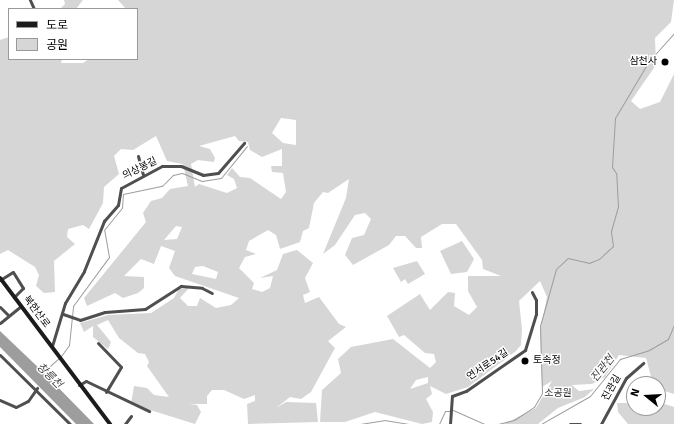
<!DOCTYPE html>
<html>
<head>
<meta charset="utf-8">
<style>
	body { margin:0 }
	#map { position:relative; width:674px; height:424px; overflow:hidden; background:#fff; font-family:Signika,"Noto Sans KR",sans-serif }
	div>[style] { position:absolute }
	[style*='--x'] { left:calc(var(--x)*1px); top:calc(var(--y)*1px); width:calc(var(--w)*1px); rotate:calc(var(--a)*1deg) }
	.green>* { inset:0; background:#d6d6d6 }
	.water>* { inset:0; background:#9d9d9d }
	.stream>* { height:1px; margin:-0.5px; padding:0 0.5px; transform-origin:0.5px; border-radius:0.5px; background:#9d9d9d }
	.minor>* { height:3px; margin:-1.5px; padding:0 1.5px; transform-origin:1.5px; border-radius:1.5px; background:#4f4f4f }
	.secondary>* { height:4px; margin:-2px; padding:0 2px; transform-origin:2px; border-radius:2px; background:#1c1c1c }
	.dots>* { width:11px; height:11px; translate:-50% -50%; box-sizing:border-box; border:2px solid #fff; border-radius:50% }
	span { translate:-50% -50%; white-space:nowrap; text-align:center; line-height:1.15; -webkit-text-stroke:3px #fff; paint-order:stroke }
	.poi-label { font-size:10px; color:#000 }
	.right { translate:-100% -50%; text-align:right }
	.left { translate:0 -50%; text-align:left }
	.street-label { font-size:10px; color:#000 }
	.park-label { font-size:10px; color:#2d2d2d }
	.water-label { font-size:11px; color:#3e3e3e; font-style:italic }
	.legend { position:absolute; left:8px; top:8px; width:130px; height:52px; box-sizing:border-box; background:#fff; border:1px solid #999; margin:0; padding:5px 7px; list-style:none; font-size:12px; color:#000 }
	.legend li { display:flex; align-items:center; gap:8px; height:20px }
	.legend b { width:20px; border:1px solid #999 }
	.north { position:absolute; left:626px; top:376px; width:40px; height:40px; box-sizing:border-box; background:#fff; border:1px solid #999; border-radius:50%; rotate:288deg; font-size:11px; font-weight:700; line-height:16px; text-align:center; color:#000 }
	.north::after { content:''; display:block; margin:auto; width:14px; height:18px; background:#000; clip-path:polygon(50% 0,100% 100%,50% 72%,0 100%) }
</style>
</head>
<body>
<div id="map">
	<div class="green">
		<i style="clip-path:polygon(64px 0,83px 0,76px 9px,60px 9px,65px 4px)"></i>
		<i style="clip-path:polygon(evenodd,118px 0,674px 0,671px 22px,655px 38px,656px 65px,631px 101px,640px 109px,660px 102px,674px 74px,674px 394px,658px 389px,658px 384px,653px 384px,646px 358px,619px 355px,605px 377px,592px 384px,572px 385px,579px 391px,594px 389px,585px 397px,558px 408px,538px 424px,504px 424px,536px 408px,552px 381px,542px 387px,540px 332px,547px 297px,540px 281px,519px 301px,522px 329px,521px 345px,516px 351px,468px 387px,446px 394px,430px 386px,432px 394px,426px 399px,433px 412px,432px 422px,422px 424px,375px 412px,345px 422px,320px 422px,322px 390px,341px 373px,338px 359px,351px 347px,393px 339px,430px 368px,436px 362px,434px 354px,425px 353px,404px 335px,399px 337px,387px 316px,420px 294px,430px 310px,448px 292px,455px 293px,454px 306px,469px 315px,477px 307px,468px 291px,468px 276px,501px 276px,483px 269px,482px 260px,456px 224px,442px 224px,421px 237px,422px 248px,416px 248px,405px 236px,396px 236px,389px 245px,353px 265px,345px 255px,352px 238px,364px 235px,371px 219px,365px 213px,355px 215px,335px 245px,323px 254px,346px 198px,349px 179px,328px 193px,323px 192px,314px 203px,309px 228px,303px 231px,300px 242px,280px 249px,276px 235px,268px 230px,249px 241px,246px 250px,256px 254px,245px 257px,239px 268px,254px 283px,252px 289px,262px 292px,270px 288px,273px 276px,260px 278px,277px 270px,283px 254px,297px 250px,313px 263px,305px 278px,310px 292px,303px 295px,305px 303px,319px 297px,339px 324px,346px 327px,328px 341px,335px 348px,311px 392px,301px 399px,290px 397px,276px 408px,286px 402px,316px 403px,318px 422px,248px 424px,247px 404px,255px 401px,255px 395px,244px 399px,224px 390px,212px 390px,207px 396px,207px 404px,189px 404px,197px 405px,201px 412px,195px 424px,131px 404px,134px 386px,147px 388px,154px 395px,169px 397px,147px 366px,149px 362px,145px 354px,138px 353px,119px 338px,108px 320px,97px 325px,111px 342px,108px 349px,93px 337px,93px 326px,84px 332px,80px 323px,108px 315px,151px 313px,174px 298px,179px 289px,189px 288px,180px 298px,188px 306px,197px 306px,200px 298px,216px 308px,231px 305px,239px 298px,175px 276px,169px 268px,175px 251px,161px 246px,154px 264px,141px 259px,124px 276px,144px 277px,144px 288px,138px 293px,123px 298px,115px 293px,87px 306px,84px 298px,146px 222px,143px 213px,151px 201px,162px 198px,170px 189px,188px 186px,183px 164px,167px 161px,156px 136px,133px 150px,121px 149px,114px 156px,119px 174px,104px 187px,103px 203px,89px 229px,83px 225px,68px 229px,67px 237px,75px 244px,54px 261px,55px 292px,44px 293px,36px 286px,39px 275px,35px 267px,8px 250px,0 254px,0 40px,9px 37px,9px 59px,62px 59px,61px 63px,83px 63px,89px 59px,137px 59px,137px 9px,126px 9px,118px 0,281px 118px,296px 120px,296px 145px,283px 143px,272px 133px,281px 118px,118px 0,235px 136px,239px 141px,248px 142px,250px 150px,262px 157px,282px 149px,282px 166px,271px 166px,272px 172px,283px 173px,286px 192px,281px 199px,250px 178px,240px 177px,232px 168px,227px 175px,234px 179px,237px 188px,227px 193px,199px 184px,195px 187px,191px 164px,198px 160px,214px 162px,215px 158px,210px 149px,199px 146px,235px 136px,118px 0,176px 226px,182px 227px,177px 239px,164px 240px,176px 226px,118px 0,203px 266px,218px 272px,216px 279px,192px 274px,195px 267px,203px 266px,118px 0,428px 377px,428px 383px,410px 389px,416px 380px,428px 377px)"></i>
		<i style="clip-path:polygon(462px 241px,474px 259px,467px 272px,451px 274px,440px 251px)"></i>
		<i style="clip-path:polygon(417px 261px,425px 274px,408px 284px,405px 279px,401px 282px,393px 268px)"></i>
		<i style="clip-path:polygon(658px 402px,674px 407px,674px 424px,628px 424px,618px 412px,617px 403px,634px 403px,634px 408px,658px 408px)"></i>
	</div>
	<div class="water">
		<i style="clip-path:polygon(0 331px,43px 372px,94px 424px,76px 424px,0 347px)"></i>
	</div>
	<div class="stream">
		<i style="--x:61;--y:356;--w:14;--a:-54"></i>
		<i style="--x:69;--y:345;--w:39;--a:-84"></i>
		<i style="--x:73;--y:306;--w:61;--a:-53.7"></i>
		<i style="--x:109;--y:257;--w:27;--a:-100"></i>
		<i style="--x:104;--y:230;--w:28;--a:-51"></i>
		<i style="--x:122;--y:208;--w:14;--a:-86"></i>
		<i style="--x:123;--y:194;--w:40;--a:-12"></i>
		<i style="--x:162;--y:186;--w:16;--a:-45"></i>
		<i style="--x:173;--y:175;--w:9;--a:-13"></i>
		<i style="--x:182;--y:173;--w:22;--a:22"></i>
		<i style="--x:202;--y:181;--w:19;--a:-9"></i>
		<i style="--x:221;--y:178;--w:41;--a:-50.9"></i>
		<i style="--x:43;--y:372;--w:21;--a:-41"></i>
		<i style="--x:453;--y:410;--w:35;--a:24"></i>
		<i style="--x:360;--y:424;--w:24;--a:-9"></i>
		<i style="--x:384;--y:420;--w:25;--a:9"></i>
		<i style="--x:439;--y:424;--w:14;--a:-65"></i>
		<i style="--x:445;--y:411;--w:5;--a:0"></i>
		<i style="--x:498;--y:424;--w:16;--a:-14"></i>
		<i style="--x:514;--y:420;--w:24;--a:-33"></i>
		<i style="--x:534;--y:407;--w:16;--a:-60"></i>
		<i style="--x:542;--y:393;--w:67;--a:-91.7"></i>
		<i style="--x:540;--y:326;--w:59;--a:-74.3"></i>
		<i style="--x:556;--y:269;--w:16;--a:-43"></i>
		<i style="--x:568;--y:258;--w:22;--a:13"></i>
		<i style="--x:589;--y:263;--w:11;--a:-22"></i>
		<i style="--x:599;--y:259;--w:19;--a:-43"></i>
		<i style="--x:613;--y:246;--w:15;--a:-98"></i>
		<i style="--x:611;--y:231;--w:25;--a:-74"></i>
		<i style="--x:618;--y:207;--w:34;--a:-93"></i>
		<i style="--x:616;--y:173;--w:7;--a:-124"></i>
		<i style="--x:612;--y:167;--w:49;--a:-86.5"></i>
		<i style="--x:615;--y:118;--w:66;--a:-59.2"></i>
		<i style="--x:649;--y:61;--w:38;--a:-48"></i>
		<i style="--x:541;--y:424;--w:56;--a:-29.7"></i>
		<i style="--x:590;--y:396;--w:48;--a:-51"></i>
		<i style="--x:620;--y:359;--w:30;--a:-17"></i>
		<i style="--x:649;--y:350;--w:22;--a:-30"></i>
		<i style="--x:668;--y:339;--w:15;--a:-67"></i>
	</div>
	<div class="minor">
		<i style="--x:30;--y:0;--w:10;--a:66"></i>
		<i style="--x:138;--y:156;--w:20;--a:75"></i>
		<i style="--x:0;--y:280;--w:15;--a:-32"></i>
		<i style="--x:13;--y:272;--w:19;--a:58"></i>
		<i style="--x:23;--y:288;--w:13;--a:135"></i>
		<i style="--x:0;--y:307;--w:11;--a:45"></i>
		<i style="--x:63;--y:314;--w:18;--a:19"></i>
		<i style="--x:80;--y:320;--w:26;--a:-18"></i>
		<i style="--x:105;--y:312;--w:40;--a:-4.3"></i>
		<i style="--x:145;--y:309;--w:43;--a:-32.6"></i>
		<i style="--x:181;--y:286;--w:21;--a:5"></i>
		<i style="--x:202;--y:288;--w:11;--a:27"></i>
		<i style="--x:0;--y:323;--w:27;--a:-39"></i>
		<i style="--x:98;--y:343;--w:33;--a:46"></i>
		<i style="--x:121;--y:367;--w:29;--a:121"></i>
		<i style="--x:52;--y:346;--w:45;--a:-73.2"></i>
		<i style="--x:65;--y:303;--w:37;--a:-59"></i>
		<i style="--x:84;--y:271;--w:54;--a:-68.2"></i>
		<i style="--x:104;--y:221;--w:21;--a:-49"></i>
		<i style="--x:118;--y:205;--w:17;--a:-80"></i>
		<i style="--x:121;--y:188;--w:47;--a:-28.2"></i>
		<i style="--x:162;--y:166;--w:19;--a:0"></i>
		<i style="--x:181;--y:166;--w:24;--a:22"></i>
		<i style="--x:203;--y:175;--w:15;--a:-8"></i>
		<i style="--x:218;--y:173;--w:40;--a:-49"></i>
		<i style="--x:0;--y:355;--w:98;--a:44.6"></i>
		<i style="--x:79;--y:385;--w:8;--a:-30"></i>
		<i style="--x:86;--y:381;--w:70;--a:25.5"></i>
		<i style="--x:0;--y:400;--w:17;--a:24"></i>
		<i style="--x:16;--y:407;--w:13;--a:-27"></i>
		<i style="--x:28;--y:401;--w:16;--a:-55"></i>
		<i style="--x:125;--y:424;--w:10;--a:-53"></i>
		<i style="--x:450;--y:424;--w:28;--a:-86"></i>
		<i style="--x:452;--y:396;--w:15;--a:-20"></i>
		<i style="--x:466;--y:391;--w:72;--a:-34.8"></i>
		<i style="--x:525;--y:350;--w:38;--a:-73"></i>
		<i style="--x:536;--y:314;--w:14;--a:-90"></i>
		<i style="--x:536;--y:300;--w:9;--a:-117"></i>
		<i style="--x:570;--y:424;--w:10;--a:0"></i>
		<i style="--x:601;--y:424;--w:52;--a:-61.5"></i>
		<i style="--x:626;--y:378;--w:23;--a:-41"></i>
	</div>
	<div class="secondary">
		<i style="--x:0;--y:278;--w:183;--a:53"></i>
	</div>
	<div class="dots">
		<i style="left:665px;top:62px;background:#000"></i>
		<i style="left:525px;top:361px;background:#000"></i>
	</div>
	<div class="poi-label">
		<span class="right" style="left:657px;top:62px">삼천사</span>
		<span class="left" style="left:533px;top:361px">토속정</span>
	</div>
	<div class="street-label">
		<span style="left:140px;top:169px;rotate:-26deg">의상봉길</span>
		<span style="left:36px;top:312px;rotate:53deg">북한산로</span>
		<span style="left:488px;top:365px;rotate:-34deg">연서로54길</span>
		<span style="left:612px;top:388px;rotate:-61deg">진관길</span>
	</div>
	<div class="park-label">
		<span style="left:558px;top:394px">소공원</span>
	</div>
	<div class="water-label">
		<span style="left:603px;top:369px;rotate:-51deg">진관천</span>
		<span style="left:49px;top:376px;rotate:45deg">창릉천</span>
	</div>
	<ul class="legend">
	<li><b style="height:5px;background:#1c1c1c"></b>도로</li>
	<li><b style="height:11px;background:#d6d6d6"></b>공원</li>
	</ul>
	<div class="north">N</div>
</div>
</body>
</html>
